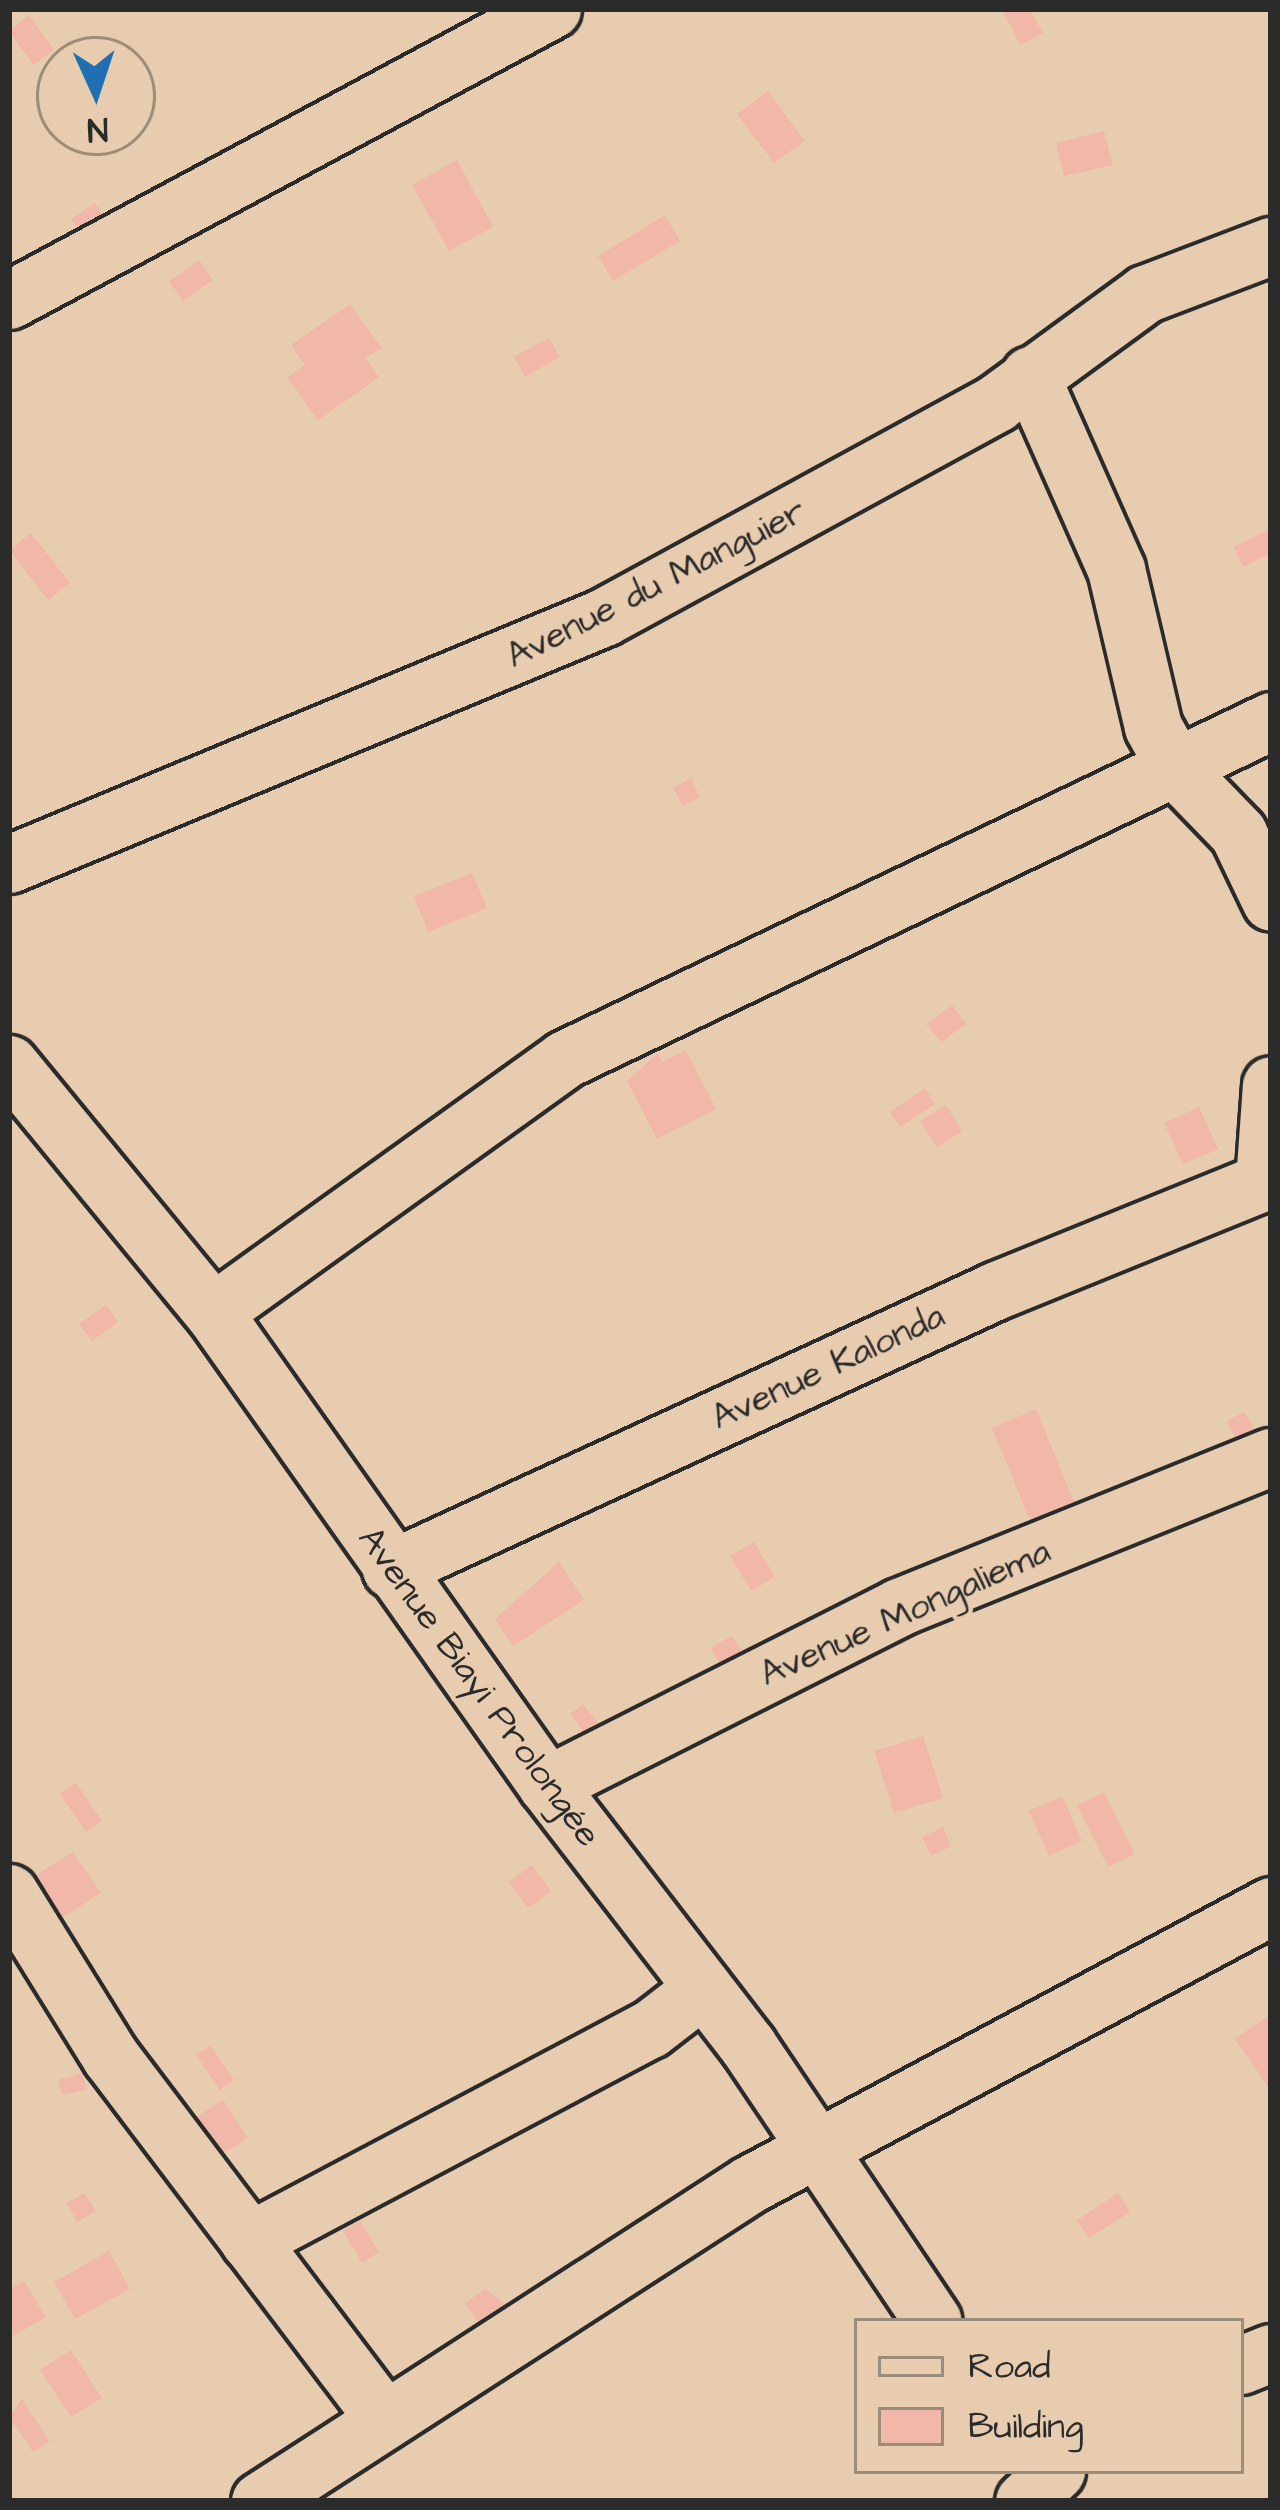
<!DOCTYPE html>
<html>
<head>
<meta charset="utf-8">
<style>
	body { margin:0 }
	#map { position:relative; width:1280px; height:2510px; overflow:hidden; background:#e8ccaf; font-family:"Architects Daughter",sans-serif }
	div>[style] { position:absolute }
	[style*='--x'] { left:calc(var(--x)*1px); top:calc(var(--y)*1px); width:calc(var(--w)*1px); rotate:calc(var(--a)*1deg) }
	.building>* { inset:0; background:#f1b7a9 }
	.roads { filter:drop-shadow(3px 0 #2b2b2b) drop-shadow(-3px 0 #2b2b2b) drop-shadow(0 3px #2b2b2b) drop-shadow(0 -3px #2b2b2b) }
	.minor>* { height:57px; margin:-28.5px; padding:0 28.5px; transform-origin:28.5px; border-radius:28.5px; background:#e8ccaf }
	span { translate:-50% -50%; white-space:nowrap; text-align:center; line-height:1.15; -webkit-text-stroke:9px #e8ccaf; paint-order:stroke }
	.street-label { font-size:36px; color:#2b2b2b }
	.frame { position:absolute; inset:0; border:12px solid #2b2b2b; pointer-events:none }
	.legend { position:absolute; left:854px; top:2318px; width:390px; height:156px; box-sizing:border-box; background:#e8ccaf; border:3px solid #9c8c7a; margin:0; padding:15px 21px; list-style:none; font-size:36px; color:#2b2b2b }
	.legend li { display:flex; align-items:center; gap:24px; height:60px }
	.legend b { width:60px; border:3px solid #9c8c7a }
	.north { position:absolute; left:36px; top:36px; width:120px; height:120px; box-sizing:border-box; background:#e8ccaf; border:3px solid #9c8c7a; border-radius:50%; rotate:177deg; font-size:33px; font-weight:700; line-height:48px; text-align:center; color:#2b2b2b }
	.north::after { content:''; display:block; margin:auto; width:42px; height:54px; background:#1f6fb2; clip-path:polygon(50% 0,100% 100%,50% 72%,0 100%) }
</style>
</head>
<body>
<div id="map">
	<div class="building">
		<i style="clip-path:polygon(1002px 9px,1030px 9px,1043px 33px,1020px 45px)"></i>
		<i style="clip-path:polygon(29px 15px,54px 50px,33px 65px,9px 31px)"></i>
		<i style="clip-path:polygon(768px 91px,805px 141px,774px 163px,737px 114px)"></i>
		<i style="clip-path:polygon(1104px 131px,1113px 165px,1064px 176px,1056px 143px)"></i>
		<i style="clip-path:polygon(457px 160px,493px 227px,449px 251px,412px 185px)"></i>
		<i style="clip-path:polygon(95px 203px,107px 222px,82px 237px,71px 219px)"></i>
		<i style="clip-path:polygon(665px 215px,680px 241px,613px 281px,598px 256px)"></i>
		<i style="clip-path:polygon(199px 260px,213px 280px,183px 301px,169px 281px)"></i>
		<i style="clip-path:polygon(350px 304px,382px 348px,365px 358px,379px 377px,318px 420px,287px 377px,305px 365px,291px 345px)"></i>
		<i style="clip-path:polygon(549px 338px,560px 357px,525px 377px,514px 357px)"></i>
		<i style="clip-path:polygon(1267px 530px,1271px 553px,1243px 567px,1234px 547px)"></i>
		<i style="clip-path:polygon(31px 533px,70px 583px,48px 600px,9px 550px)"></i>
		<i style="clip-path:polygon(691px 778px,700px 797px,683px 806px,673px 788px)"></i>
		<i style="clip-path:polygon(472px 873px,487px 908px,428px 932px,414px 896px)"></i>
		<i style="clip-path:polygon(952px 1005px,966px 1024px,941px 1042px,926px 1024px)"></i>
		<i style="clip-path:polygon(686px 1050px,716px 1109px,657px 1139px,627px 1081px,658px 1053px,662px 1062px)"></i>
		<i style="clip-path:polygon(925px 1088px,935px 1104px,900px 1127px,890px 1112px)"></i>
		<i style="clip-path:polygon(946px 1105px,962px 1131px,937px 1147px,920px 1121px)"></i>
		<i style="clip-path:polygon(1199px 1107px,1218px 1149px,1183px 1164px,1164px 1123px)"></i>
		<i style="clip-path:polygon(106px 1305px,118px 1322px,92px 1341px,79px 1324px)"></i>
		<i style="clip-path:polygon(1036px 1409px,1078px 1511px,1033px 1528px,992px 1428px)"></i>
		<i style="clip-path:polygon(1244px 1412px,1255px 1430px,1237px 1440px,1227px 1421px)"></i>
		<i style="clip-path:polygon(754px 1542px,775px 1577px,751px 1591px,730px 1556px)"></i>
		<i style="clip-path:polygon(559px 1562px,584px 1600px,513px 1646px,495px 1619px)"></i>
		<i style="clip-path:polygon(732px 1636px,743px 1653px,722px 1666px,710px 1648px)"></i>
		<i style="clip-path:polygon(583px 1704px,601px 1727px,588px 1737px,570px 1714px)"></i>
		<i style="clip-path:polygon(923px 1736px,943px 1798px,894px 1813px,874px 1751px)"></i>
		<i style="clip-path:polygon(76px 1783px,102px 1821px,86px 1832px,60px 1794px)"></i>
		<i style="clip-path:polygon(1104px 1792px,1135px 1854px,1108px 1867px,1077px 1805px)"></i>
		<i style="clip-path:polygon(1062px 1796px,1082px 1841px,1049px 1856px,1029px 1811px)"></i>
		<i style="clip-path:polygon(943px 1827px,951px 1846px,931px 1856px,922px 1837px)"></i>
		<i style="clip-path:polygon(73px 1852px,101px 1893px,63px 1917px,36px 1875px)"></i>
		<i style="clip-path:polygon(532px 1865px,551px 1891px,528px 1908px,509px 1882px)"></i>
		<i style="clip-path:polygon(1271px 2014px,1271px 2091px,1235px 2039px)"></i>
		<i style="clip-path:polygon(210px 2045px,234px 2080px,220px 2090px,196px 2055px)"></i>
		<i style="clip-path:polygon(82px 2073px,87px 2089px,62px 2095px,58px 2080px)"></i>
		<i style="clip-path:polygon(223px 2100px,248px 2138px,208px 2163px,184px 2125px)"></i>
		<i style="clip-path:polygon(84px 2193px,96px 2211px,77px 2222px,67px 2203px)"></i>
		<i style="clip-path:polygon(1118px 2193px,1130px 2212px,1089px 2238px,1077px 2220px)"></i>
		<i style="clip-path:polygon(360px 2221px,379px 2252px,362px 2263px,343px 2231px)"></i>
		<i style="clip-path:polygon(109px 2251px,130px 2289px,75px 2319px,54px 2282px)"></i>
		<i style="clip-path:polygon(24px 2281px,46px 2317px,13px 2336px,9px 2290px)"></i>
		<i style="clip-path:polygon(485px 2289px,514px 2311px,484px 2332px,465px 2303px)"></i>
		<i style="clip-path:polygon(71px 2350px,102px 2398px,71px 2417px,40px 2370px)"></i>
		<i style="clip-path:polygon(22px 2399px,50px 2441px,33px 2452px,9px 2417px)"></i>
	</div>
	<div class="roads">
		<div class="minor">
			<i style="--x:9;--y:300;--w:616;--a:-28.19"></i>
			<i style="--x:1030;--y:375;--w:212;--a:66.1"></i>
			<i style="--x:1116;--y:569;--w:162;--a:76.8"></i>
			<i style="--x:1153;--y:727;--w:49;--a:60.8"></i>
			<i style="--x:1177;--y:770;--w:88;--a:45.9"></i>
			<i style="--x:1238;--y:833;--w:76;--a:64.4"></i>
			<i style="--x:9;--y:864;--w:644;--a:-22.54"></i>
			<i style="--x:604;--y:617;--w:447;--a:-28.6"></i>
			<i style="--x:996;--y:403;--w:185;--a:-36.2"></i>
			<i style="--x:1145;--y:294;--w:135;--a:-20.9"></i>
			<i style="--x:9;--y:1064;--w:321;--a:50.6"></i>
			<i style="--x:213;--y:1312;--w:579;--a:54.77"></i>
			<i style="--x:547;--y:1785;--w:329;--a:52.4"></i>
			<i style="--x:748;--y:2046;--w:331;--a:56.1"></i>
			<i style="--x:1264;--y:1182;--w:97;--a:-85.9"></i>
			<i style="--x:213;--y:1312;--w:433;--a:-35.7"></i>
			<i style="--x:565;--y:1059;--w:783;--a:-25.58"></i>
			<i style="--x:391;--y:1569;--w:667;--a:-24.72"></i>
			<i style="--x:997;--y:1290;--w:296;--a:-22.1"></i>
			<i style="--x:547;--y:1785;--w:394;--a:-26.8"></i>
			<i style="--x:899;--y:1607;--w:401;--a:-22"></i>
			<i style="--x:9;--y:1893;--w:192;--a:58.2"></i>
			<i style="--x:110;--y:2056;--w:449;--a:52.9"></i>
			<i style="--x:249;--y:2241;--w:454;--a:-27.9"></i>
			<i style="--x:650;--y:2029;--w:67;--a:-37.7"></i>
			<i style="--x:1241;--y:2365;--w:32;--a:-22"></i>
			<i style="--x:260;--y:2501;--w:584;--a:-32.9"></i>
			<i style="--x:750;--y:2184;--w:591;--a:-28.08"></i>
			<i style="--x:1024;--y:2501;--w:44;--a:-43.2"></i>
		</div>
	</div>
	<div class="street-label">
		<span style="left:656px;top:584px;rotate:-27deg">Avenue du Manguier</span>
		<span style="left:828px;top:1367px;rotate:-25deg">Avenue Kalonda</span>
		<span style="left:905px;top:1613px;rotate:-24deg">Avenue Mongaliema</span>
		<span style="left:479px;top:1687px;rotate:54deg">Avenue Biayi Prolongée</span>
	</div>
	<div class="frame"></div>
	<ul class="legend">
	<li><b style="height:15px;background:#e8ccaf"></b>Road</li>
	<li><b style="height:33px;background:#f1b7a9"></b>Building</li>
	</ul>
	<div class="north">N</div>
</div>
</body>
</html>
